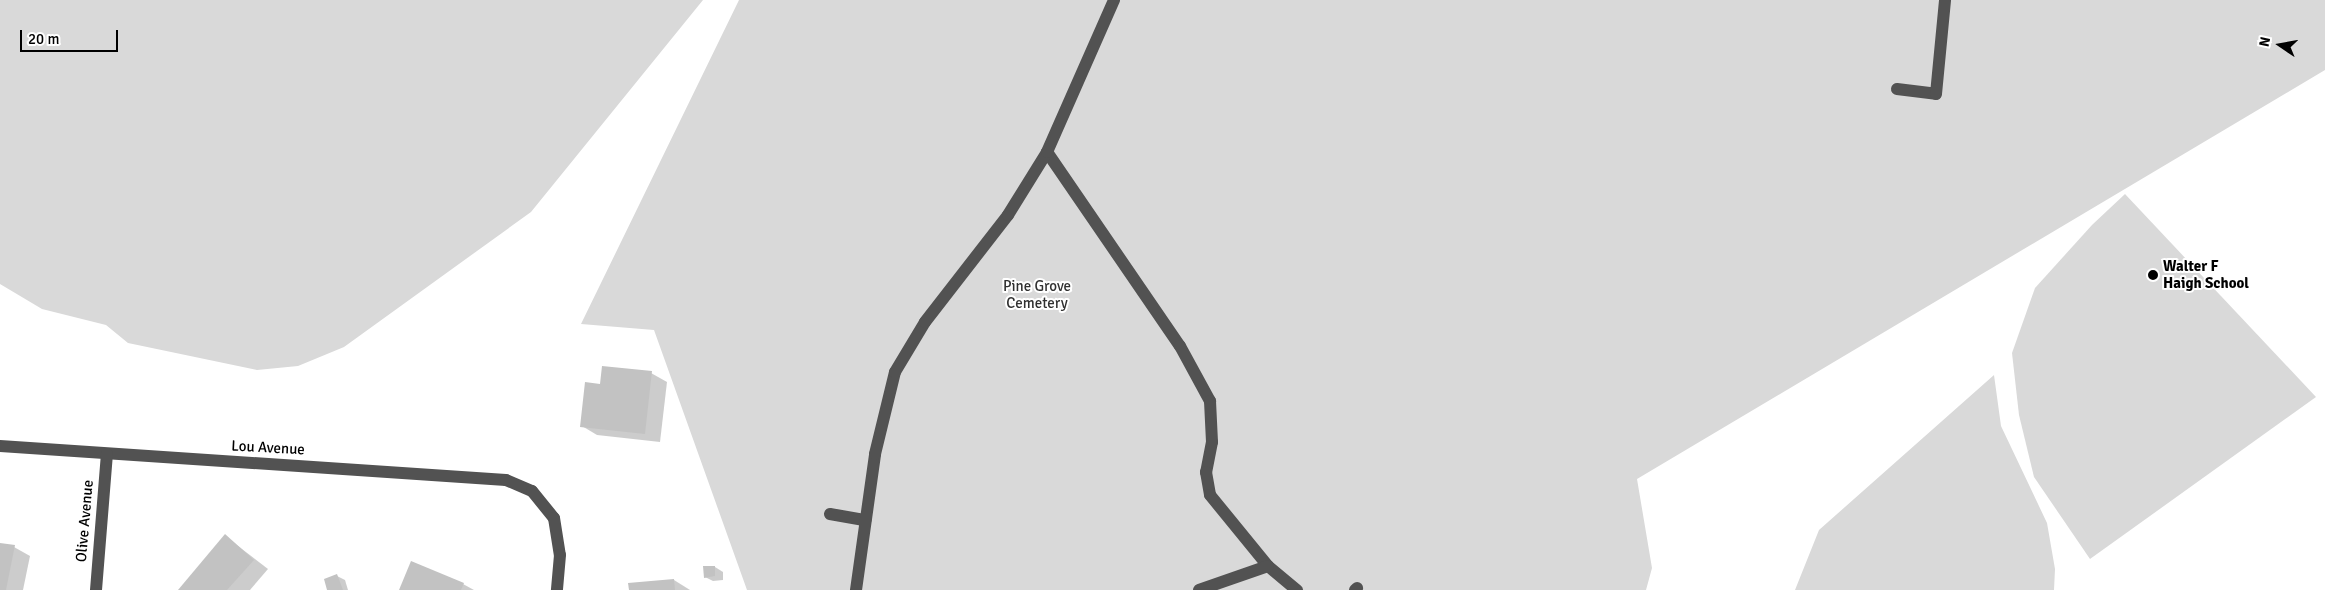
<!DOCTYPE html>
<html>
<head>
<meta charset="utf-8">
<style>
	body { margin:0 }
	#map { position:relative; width:2325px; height:590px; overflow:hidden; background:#fff; font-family:Signika,sans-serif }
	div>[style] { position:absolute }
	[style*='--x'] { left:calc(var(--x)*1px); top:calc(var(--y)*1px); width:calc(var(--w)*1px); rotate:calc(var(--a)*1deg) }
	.green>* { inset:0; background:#d9d9d9 }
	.shadow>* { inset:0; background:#0003 }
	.building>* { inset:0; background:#c2c2c2 }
	.minor>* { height:12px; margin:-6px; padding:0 6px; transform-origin:6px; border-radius:6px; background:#525252 }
	.dots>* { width:14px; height:14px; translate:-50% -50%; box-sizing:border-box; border:2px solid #fff; border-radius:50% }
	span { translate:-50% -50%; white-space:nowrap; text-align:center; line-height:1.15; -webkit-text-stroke:4px #fff; paint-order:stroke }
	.poi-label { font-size:15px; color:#000; font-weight:700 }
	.left { translate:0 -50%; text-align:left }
	.park-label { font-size:15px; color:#303030 }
	.street-label { font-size:15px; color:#000 }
	.north { position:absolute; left:2255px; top:20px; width:50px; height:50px; -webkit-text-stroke:4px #fff; paint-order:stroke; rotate:282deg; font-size:14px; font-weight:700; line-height:20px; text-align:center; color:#000 }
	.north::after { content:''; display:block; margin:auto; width:18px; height:22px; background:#000; clip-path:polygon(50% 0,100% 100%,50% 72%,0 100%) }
	.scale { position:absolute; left:20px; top:30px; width:98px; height:22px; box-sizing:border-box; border:2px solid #000; border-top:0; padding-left:6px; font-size:15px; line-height:18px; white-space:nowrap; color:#000; -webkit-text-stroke:4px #fff; paint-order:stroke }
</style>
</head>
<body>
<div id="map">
	<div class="green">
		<i style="clip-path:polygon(0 0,703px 0,531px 212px,344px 347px,298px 366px,257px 370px,128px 343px,106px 325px,42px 309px,0 284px)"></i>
		<i style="clip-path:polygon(739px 0,2325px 0,2325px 70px,1637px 479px,1652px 568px,1646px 590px,747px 590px,654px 330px,581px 324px)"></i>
		<i style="clip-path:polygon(2125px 194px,2316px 397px,2090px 559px,2034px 477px,2019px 415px,2012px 353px,2035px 288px,2092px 225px)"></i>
		<i style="clip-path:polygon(1994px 375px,2001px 426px,2047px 523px,2055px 569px,2054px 590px,1795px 590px,1819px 530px)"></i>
	</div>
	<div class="shadow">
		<i style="clip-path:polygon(651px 373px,667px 382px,660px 442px,597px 435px,582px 426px,601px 385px)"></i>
		<i style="clip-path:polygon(225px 536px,268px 569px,250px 590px,180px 590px)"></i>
		<i style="clip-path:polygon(0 544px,14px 547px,30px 556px,23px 590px,0 590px)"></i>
		<i style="clip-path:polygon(715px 567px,723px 572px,723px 580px,713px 581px,705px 577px)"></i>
		<i style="clip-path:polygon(337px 576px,345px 580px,348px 590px,328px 590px)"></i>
		<i style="clip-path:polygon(674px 580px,690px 590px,630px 590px)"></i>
		<i style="clip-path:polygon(463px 584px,474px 590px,401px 590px)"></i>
	</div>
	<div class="building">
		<i style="clip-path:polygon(602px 366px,652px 371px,645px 434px,580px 427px,585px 382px,600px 384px)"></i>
		<i style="clip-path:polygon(225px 534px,254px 560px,227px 590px,178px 590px)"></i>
		<i style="clip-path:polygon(0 543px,15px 545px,6px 590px,0 590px)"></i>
		<i style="clip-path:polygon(411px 561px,464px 583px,461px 590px,399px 590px)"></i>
		<i style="clip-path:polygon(703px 566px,715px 566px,715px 576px,704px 578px)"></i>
		<i style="clip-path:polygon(337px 574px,343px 590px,327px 590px,324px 579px)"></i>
		<i style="clip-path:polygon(674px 579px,675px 590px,629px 590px,628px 583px)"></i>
	</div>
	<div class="minor">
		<i style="--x:1897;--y:89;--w:39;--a:7"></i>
		<i style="--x:1936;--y:94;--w:94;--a:-84.5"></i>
		<i style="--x:1047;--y:152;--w:235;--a:55.6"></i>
		<i style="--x:1180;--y:346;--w:63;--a:61.4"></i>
		<i style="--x:1210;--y:401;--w:41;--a:87.2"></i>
		<i style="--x:1212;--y:442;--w:31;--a:101"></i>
		<i style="--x:1206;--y:472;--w:23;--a:80"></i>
		<i style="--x:1210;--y:495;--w:92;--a:50.8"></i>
		<i style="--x:1268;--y:566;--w:38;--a:40"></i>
		<i style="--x:0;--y:446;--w:507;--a:3.84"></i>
		<i style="--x:506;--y:480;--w:28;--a:23"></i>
		<i style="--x:532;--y:491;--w:35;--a:51"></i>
		<i style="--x:554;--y:518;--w:37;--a:81"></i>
		<i style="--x:560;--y:555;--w:35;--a:95"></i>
		<i style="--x:830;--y:514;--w:36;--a:10"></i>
		<i style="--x:96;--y:590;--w:136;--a:-85.4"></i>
		<i style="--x:856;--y:590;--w:137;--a:-82"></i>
		<i style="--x:875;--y:454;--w:84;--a:-76.3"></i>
		<i style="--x:895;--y:372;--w:58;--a:-59"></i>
		<i style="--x:925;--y:322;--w:135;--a:-52.2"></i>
		<i style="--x:1008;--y:215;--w:74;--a:-58.2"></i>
		<i style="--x:1047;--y:152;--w:166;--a:-66.2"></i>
		<i style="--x:1199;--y:590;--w:73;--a:-19.2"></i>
		<i style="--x:1355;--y:590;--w:3;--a:-45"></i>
	</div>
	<div class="dots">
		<i style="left:2153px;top:275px;background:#000"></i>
	</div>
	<div class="poi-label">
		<span class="left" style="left:2163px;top:275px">Walter F<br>Haigh School</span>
	</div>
	<div class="park-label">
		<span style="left:1037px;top:295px">Pine Grove<br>Cemetery</span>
	</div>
	<div class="street-label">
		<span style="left:268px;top:448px;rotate:3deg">Lou Avenue</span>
		<span style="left:85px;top:521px;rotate:-85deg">Olive Avenue</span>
	</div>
	<div class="north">N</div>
	<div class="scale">20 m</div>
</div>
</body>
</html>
